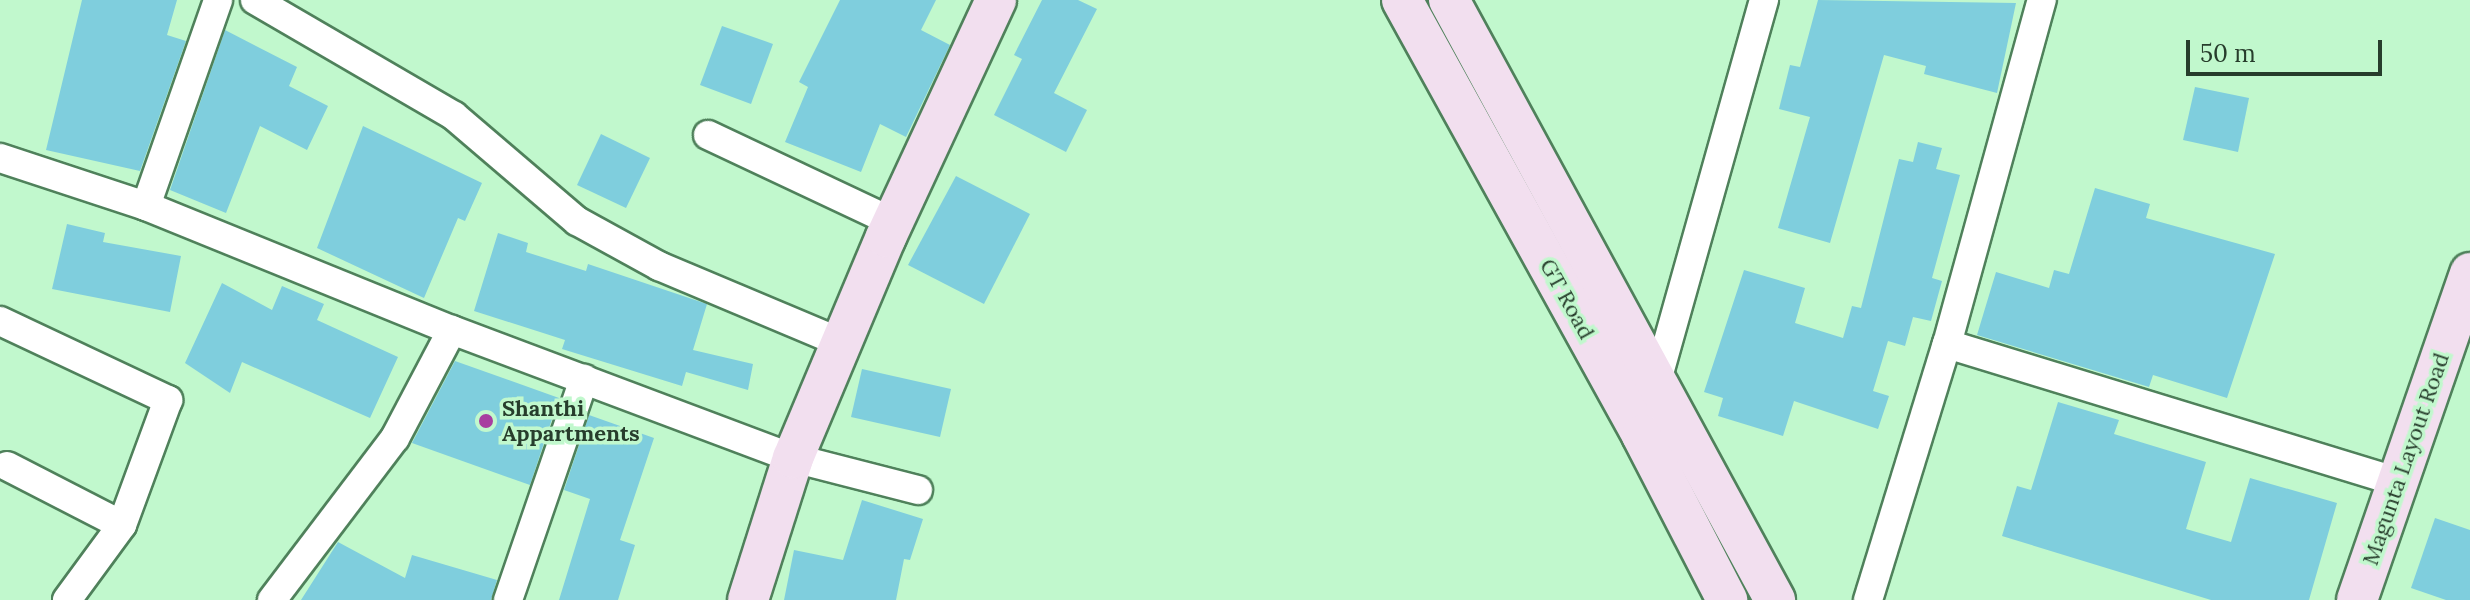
<!DOCTYPE html>
<html>
<head>
<meta charset="utf-8">
<style>
	body { margin:0 }
	#map { position:relative; width:2470px; height:600px; overflow:hidden; background:#c1f8cd; font-family:Lora,serif }
	div>[style] { position:absolute }
	[style*='--x'] { left:calc(var(--x)*1px); top:calc(var(--y)*1px); width:calc(var(--w)*1px); rotate:calc(var(--a)*1deg) }
	.building>* { inset:0; background:#7fcedd }
	.roads { filter:drop-shadow(2px 0 #4f815b) drop-shadow(-2px 0 #4f815b) drop-shadow(0 2px #4f815b) drop-shadow(0 -2px #4f815b) }
	.street>* { height:28px; margin:-14px; padding:0 14px; transform-origin:14px; border-radius:14px; background:#fff }
	.secondary>* { height:40px; margin:-20px; padding:0 20px; transform-origin:20px; border-radius:20px; background:#f2dfef }
	.dots>* { width:22px; height:22px; translate:-50% -50%; box-sizing:border-box; border:4px solid #c1f8cd; border-radius:50% }
	span { translate:-50% -50%; white-space:nowrap; text-align:center; line-height:1.15; -webkit-text-stroke:7px #c1f8cd; paint-order:stroke }
	.street-label { font-size:22px; color:#273d2c }
	.poi-label { font-size:22px; color:#273d2c; font-weight:700 }
	.left { translate:0 -50%; text-align:left }
	.scale { position:absolute; left:2186px; top:40px; width:196px; height:36px; box-sizing:border-box; border:4px solid #273d2c; border-top:0; padding-left:10px; font-size:24px; line-height:28px; white-space:nowrap; color:#273d2c; -webkit-text-stroke:6px #c1f8cd; paint-order:stroke }
</style>
</head>
<body>
<div id="map">
	<div class="building">
		<i style="clip-path:polygon(82px 0,177px 0,167px 35px,186px 41px,140px 171px,46px 150px)"></i>
		<i style="clip-path:polygon(840px 0,936px 0,921px 30px,950px 45px,906px 137px,880px 124px,861px 172px,785px 142px,808px 87px,799px 82px)"></i>
		<i style="clip-path:polygon(1042px 0,1078px 0,1097px 9px,1054px 93px,1087px 110px,1066px 152px,994px 115px,1022px 59px,1014px 55px)"></i>
		<i style="clip-path:polygon(1818px 0,2016px 3px,1997px 93px,1924px 74px,1926px 66px,1884px 55px,1830px 243px,1778px 228px,1810px 117px,1779px 109px,1790px 65px,1800px 67px)"></i>
		<i style="clip-path:polygon(722px 26px,773px 44px,751px 104px,700px 85px)"></i>
		<i style="clip-path:polygon(225px 30px,297px 67px,289px 86px,328px 106px,307px 150px,260px 126px,226px 213px,170px 190px)"></i>
		<i style="clip-path:polygon(2195px 87px,2249px 98px,2238px 152px,2183px 140px)"></i>
		<i style="clip-path:polygon(363px 126px,482px 183px,465px 221px,458px 218px,424px 298px,317px 248px)"></i>
		<i style="clip-path:polygon(601px 134px,650px 158px,626px 208px,577px 185px)"></i>
		<i style="clip-path:polygon(1918px 142px,1942px 148px,1936px 169px,1960px 175px,1932px 278px,1942px 281px,1931px 321px,1913px 317px,1905px 346px,1888px 341px,1873px 391px,1889px 396px,1878px 429px,1794px 401px,1783px 436px,1718px 416px,1723px 398px,1704px 392px,1744px 270px,1805px 288px,1795px 323px,1843px 338px,1852px 306px,1861px 308px,1899px 159px,1913px 162px)"></i>
		<i style="clip-path:polygon(956px 176px,1030px 214px,984px 304px,908px 265px)"></i>
		<i style="clip-path:polygon(2095px 188px,2150px 204px,2146px 218px,2275px 254px,2227px 398px,2153px 375px,2149px 387px,1977px 335px,1996px 272px,2049px 288px,2054px 270px,2069px 274px)"></i>
		<i style="clip-path:polygon(67px 224px,105px 233px,103px 242px,181px 256px,170px 312px,52px 289px)"></i>
		<i style="clip-path:polygon(498px 233px,528px 243px,526px 252px,586px 271px,588px 264px,707px 304px,693px 350px,753px 364px,748px 390px,686px 372px,682px 386px,562px 349px,565px 340px,474px 311px)"></i>
		<i style="clip-path:polygon(222px 283px,272px 310px,282px 286px,324px 304px,317px 320px,398px 357px,370px 418px,242px 362px,230px 393px,185px 363px)"></i>
		<i style="clip-path:polygon(455px 361px,559px 398px,530px 485px,412px 443px)"></i>
		<i style="clip-path:polygon(862px 369px,951px 389px,940px 437px,851px 417px)"></i>
		<i style="clip-path:polygon(2058px 402px,2119px 420px,2114px 434px,2206px 462px,2186px 529px,2231px 542px,2250px 478px,2337px 503px,2309px 600px,2211px 600px,2002px 536px,2017px 486px,2031px 490px)"></i>
		<i style="clip-path:polygon(589px 415px,654px 438px,620px 540px,635px 545px,618px 600px,559px 600px,590px 499px,564px 490px)"></i>
		<i style="clip-path:polygon(862px 500px,923px 519px,910px 560px,904px 559px,896px 600px,784px 600px,794px 550px,843px 560px)"></i>
		<i style="clip-path:polygon(2435px 518px,2470px 530px,2470px 600px,2446px 600px,2411px 588px)"></i>
		<i style="clip-path:polygon(338px 542px,405px 578px,412px 555px,497px 580px,491px 600px,301px 600px)"></i>
	</div>
	<div class="roads">
		<div class="street">
			<i style="--x:255;--y:0;--w:230;--a:30.2"></i>
			<i style="--x:454;--y:116;--w:162;--a:40.5"></i>
			<i style="--x:577;--y:221;--w:94;--a:28.8"></i>
			<i style="--x:659;--y:266;--w:199;--a:22.8"></i>
			<i style="--x:708;--y:135;--w:204;--a:25.2"></i>
			<i style="--x:0;--y:158;--w:154;--a:18.2"></i>
			<i style="--x:146;--y:206;--w:330;--a:22.1"></i>
			<i style="--x:452;--y:330;--w:364;--a:20.6"></i>
			<i style="--x:793;--y:458;--w:129;--a:14.4"></i>
			<i style="--x:146;--y:206;--w:218;--a:-70.7"></i>
			<i style="--x:0;--y:321;--w:186;--a:25.2"></i>
			<i style="--x:168;--y:400;--w:133;--a:110.2"></i>
			<i style="--x:1947;--y:344;--w:472;--a:17"></i>
			<i style="--x:1658;--y:377;--w:392;--a:-74.3"></i>
			<i style="--x:7;--y:466;--w:129;--a:27.2"></i>
			<i style="--x:122;--y:525;--w:93;--a:126.3"></i>
			<i style="--x:272;--y:600;--w:203;--a:-52.8"></i>
			<i style="--x:395;--y:438;--w:122;--a:-62.2"></i>
			<i style="--x:508;--y:600;--w:234;--a:-71"></i>
			<i style="--x:1868;--y:600;--w:268;--a:-72.9"></i>
			<i style="--x:1947;--y:344;--w:357;--a:-74.6"></i>
		</div>
		<div class="secondary">
			<i style="--x:1402;--y:0;--w:497;--a:61.1"></i>
			<i style="--x:1642;--y:435;--w:186;--a:62.7"></i>
			<i style="--x:1449;--y:0;--w:683;--a:61.48"></i>
			<i style="--x:748;--y:600;--w:149;--a:-72.4"></i>
			<i style="--x:793;--y:458;--w:240;--a:-67.2"></i>
			<i style="--x:886;--y:237;--w:261;--a:-65.1"></i>
			<i style="--x:2357;--y:600;--w:346;--a:-70.9"></i>
		</div>
	</div>
	<div class="dots">
		<i style="left:486px;top:421px;background:#a83ea0"></i>
	</div>
	<div class="street-label">
		<span style="left:1567px;top:299px;rotate:61deg">GT Road</span>
		<span style="left:2406px;top:459px;rotate:-71deg">Magunta Layout Road</span>
	</div>
	<div class="poi-label">
		<span class="left" style="left:502px;top:421px">Shanthi<br>Appartments</span>
	</div>
	<div class="scale">50 m</div>
</div>
</body>
</html>
